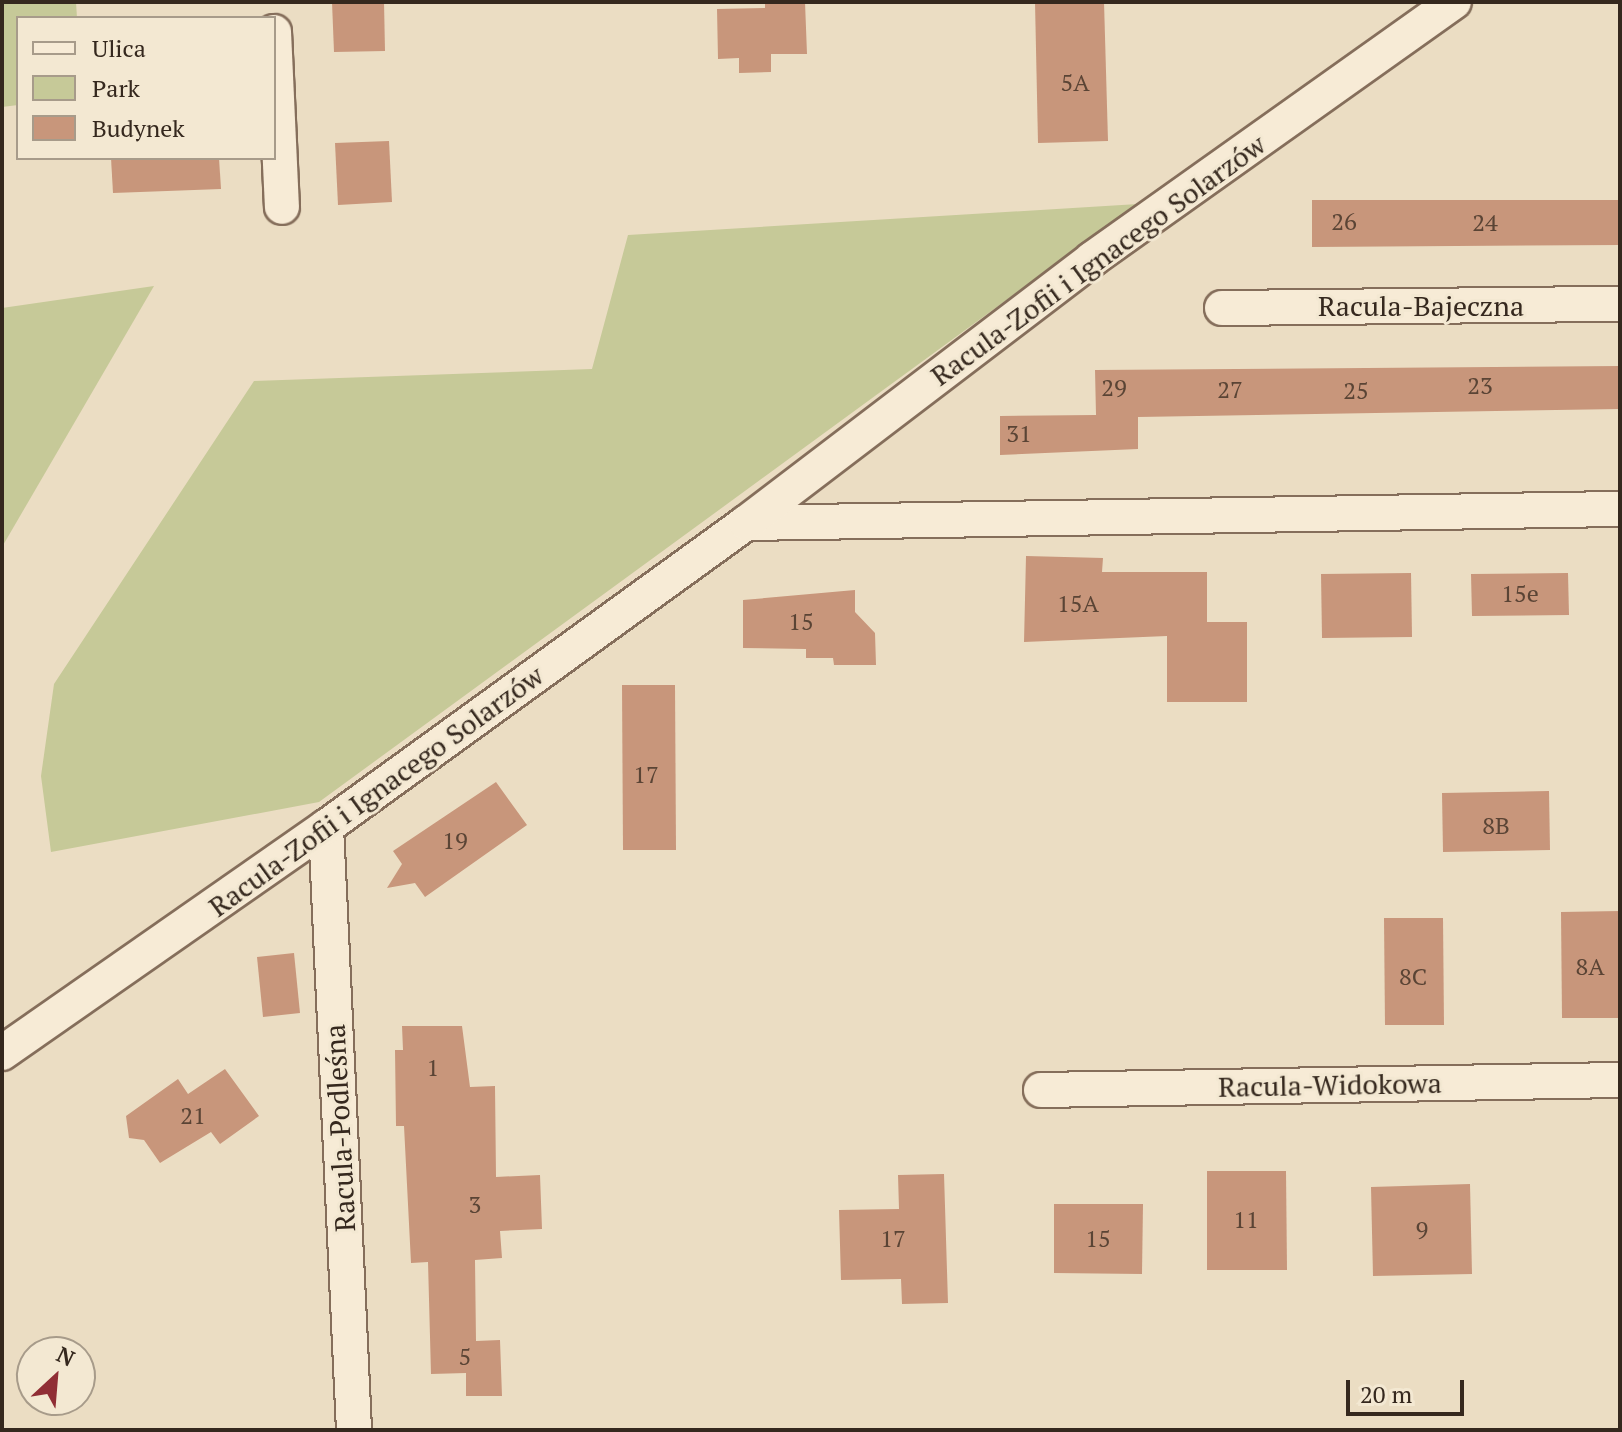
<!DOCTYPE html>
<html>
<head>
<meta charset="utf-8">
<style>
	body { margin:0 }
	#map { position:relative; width:1622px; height:1432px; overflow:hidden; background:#ebddc3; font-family:"PT Serif",serif }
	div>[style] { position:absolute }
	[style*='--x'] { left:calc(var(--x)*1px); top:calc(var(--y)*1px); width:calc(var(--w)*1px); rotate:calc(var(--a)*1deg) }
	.green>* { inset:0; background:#c6c998 }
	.building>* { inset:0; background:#c8967b }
	.roads { filter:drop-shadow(2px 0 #856e5b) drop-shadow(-2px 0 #856e5b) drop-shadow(0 2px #856e5b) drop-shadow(0 -2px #856e5b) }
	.minor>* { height:34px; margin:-17px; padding:0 17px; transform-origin:17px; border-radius:17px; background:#f7ebd6 }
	span { translate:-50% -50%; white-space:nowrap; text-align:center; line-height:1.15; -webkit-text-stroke:6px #f3e8d2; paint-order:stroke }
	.number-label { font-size:24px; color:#5a4435 }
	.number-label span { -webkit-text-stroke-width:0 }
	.street-label { font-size:28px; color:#35281e }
	.frame { position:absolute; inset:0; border:4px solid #35281e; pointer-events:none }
	.legend { position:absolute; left:16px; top:16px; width:260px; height:144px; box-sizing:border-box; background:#f3e8d2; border:2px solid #a79b8a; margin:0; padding:10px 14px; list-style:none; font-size:24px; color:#35281e }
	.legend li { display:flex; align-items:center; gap:16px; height:40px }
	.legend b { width:40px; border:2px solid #a79b8a }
	.north { position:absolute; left:16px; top:1336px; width:80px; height:80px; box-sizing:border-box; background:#f3e8d2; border:2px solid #a79b8a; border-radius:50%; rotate:26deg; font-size:22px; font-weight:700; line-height:32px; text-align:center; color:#35281e }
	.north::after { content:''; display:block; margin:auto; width:28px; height:36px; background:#902e35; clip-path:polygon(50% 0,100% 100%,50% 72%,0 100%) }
	.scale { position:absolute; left:1346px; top:1380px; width:118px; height:36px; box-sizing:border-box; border:4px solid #35281e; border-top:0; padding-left:10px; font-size:24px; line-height:28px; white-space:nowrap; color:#35281e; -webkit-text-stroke:6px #f3e8d2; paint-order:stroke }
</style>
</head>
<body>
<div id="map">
	<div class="green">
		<i style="clip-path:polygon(2px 2px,76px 2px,77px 18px,18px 18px,18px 105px,2px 107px)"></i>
		<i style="clip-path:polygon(1138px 204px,319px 802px,51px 852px,41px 776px,54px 684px,254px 381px,592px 369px,628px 235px)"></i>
		<i style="clip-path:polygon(154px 286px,2px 547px,2px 308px)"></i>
	</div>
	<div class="building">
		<i style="clip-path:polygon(332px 2px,384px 2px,385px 51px,334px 52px)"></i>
		<i style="clip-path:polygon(765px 2px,805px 2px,807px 54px,771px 54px,771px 72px,739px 73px,739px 58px,718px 59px,717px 9px,765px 8px)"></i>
		<i style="clip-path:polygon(1035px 2px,1104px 2px,1108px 141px,1038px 143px)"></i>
		<i style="clip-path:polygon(389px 141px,392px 202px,338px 205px,335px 143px)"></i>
		<i style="clip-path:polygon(111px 158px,219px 158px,221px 189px,113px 193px)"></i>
		<i style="clip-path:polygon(1312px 200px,1620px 200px,1620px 245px,1312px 247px)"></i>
		<i style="clip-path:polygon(1620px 366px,1620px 409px,1138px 417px,1138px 449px,1000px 455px,1000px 416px,1096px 415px,1095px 370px)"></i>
		<i style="clip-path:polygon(1026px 556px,1103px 558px,1102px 572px,1207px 572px,1207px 622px,1247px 622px,1247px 702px,1167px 702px,1167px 636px,1024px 642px)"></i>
		<i style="clip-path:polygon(1411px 573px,1412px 637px,1322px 638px,1321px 574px)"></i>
		<i style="clip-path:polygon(1568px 573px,1569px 615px,1472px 616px,1471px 574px)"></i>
		<i style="clip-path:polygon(855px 590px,855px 612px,875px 633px,876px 665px,834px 665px,833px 658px,806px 658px,806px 649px,743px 648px,743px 600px)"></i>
		<i style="clip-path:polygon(622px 685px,675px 685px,676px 850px,623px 850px)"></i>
		<i style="clip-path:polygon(496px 782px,527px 825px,425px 897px,415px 883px,387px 888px,402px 864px,393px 851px)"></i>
		<i style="clip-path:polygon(1549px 791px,1550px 850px,1443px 852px,1442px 793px)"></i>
		<i style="clip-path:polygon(1620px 911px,1620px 1018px,1562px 1018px,1561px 912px)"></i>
		<i style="clip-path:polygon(1384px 918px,1443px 918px,1444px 1025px,1385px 1025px)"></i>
		<i style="clip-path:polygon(294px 953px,300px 1013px,263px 1017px,257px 957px)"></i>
		<i style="clip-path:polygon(402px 1026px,462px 1026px,470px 1087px,495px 1086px,496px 1177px,540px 1175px,542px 1229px,500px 1231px,502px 1258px,475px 1260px,476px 1341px,500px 1340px,502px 1396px,466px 1396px,466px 1373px,431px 1374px,428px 1262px,411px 1263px,404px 1126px,396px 1126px,395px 1050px,403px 1050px)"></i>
		<i style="clip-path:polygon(225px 1069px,259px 1116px,220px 1144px,211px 1132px,160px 1163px,144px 1140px,129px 1138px,126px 1116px,178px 1079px,188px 1094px)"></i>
		<i style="clip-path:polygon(1207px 1171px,1286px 1171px,1287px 1270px,1207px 1270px)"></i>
		<i style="clip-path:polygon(944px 1174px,948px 1303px,902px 1304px,901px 1279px,841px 1280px,839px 1210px,899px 1209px,898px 1175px)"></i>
		<i style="clip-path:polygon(1470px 1184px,1472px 1274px,1373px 1276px,1371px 1187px)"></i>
		<i style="clip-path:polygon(1054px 1204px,1143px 1204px,1142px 1274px,1054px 1273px)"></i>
	</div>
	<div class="roads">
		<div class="minor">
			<i style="--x:274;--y:32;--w:175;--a:87.4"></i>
			<i style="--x:1222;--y:308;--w:398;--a:-0.6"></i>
			<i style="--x:746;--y:523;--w:874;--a:-0.92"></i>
			<i style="--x:326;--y:827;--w:604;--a:87.34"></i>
			<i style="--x:2;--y:1053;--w:395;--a:-34.9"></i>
			<i style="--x:326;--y:827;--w:518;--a:-35.9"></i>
			<i style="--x:746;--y:523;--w:435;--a:-37.3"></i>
			<i style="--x:1092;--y:259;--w:444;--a:-35.4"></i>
			<i style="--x:1041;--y:1090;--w:579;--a:-0.99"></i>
		</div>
	</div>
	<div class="number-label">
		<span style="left:1075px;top:83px">5A</span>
		<span style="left:1344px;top:222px">26</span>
		<span style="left:1485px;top:223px">24</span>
		<span style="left:1480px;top:386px">23</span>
		<span style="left:1114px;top:388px">29</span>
		<span style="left:1230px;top:390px">27</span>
		<span style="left:1356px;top:391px">25</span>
		<span style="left:1019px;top:434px">31</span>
		<span style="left:1520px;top:594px">15e</span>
		<span style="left:1078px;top:604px">15A</span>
		<span style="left:801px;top:622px">15</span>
		<span style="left:646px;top:775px">17</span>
		<span style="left:1496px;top:826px">8B</span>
		<span style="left:455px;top:841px">19</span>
		<span style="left:1590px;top:967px">8A</span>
		<span style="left:1413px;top:977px">8C</span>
		<span style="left:433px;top:1068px">1</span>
		<span style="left:193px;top:1116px">21</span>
		<span style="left:475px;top:1205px">3</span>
		<span style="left:1246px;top:1220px">11</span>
		<span style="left:1422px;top:1230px">9</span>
		<span style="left:893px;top:1239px">17</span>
		<span style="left:1098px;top:1239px">15</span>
		<span style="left:465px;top:1357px">5</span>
	</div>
	<div class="street-label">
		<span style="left:1098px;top:260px;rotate:-36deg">Racula-Zofii i Ignacego Solarzów</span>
		<span style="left:1421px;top:306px">Racula-Bajeczna</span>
		<span style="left:376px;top:791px;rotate:-36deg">Racula-Zofii i Ignacego Solarzów</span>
		<span style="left:1330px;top:1085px;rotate:-1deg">Racula-Widokowa</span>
		<span style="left:340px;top:1128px;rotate:-93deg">Racula-Podleśna</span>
	</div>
	<div class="frame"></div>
	<ul class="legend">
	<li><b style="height:10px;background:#f7ebd6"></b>Ulica</li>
	<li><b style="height:22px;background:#c6c998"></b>Park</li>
	<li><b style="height:22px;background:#c8967b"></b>Budynek</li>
	</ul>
	<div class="north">N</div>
	<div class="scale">20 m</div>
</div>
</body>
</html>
